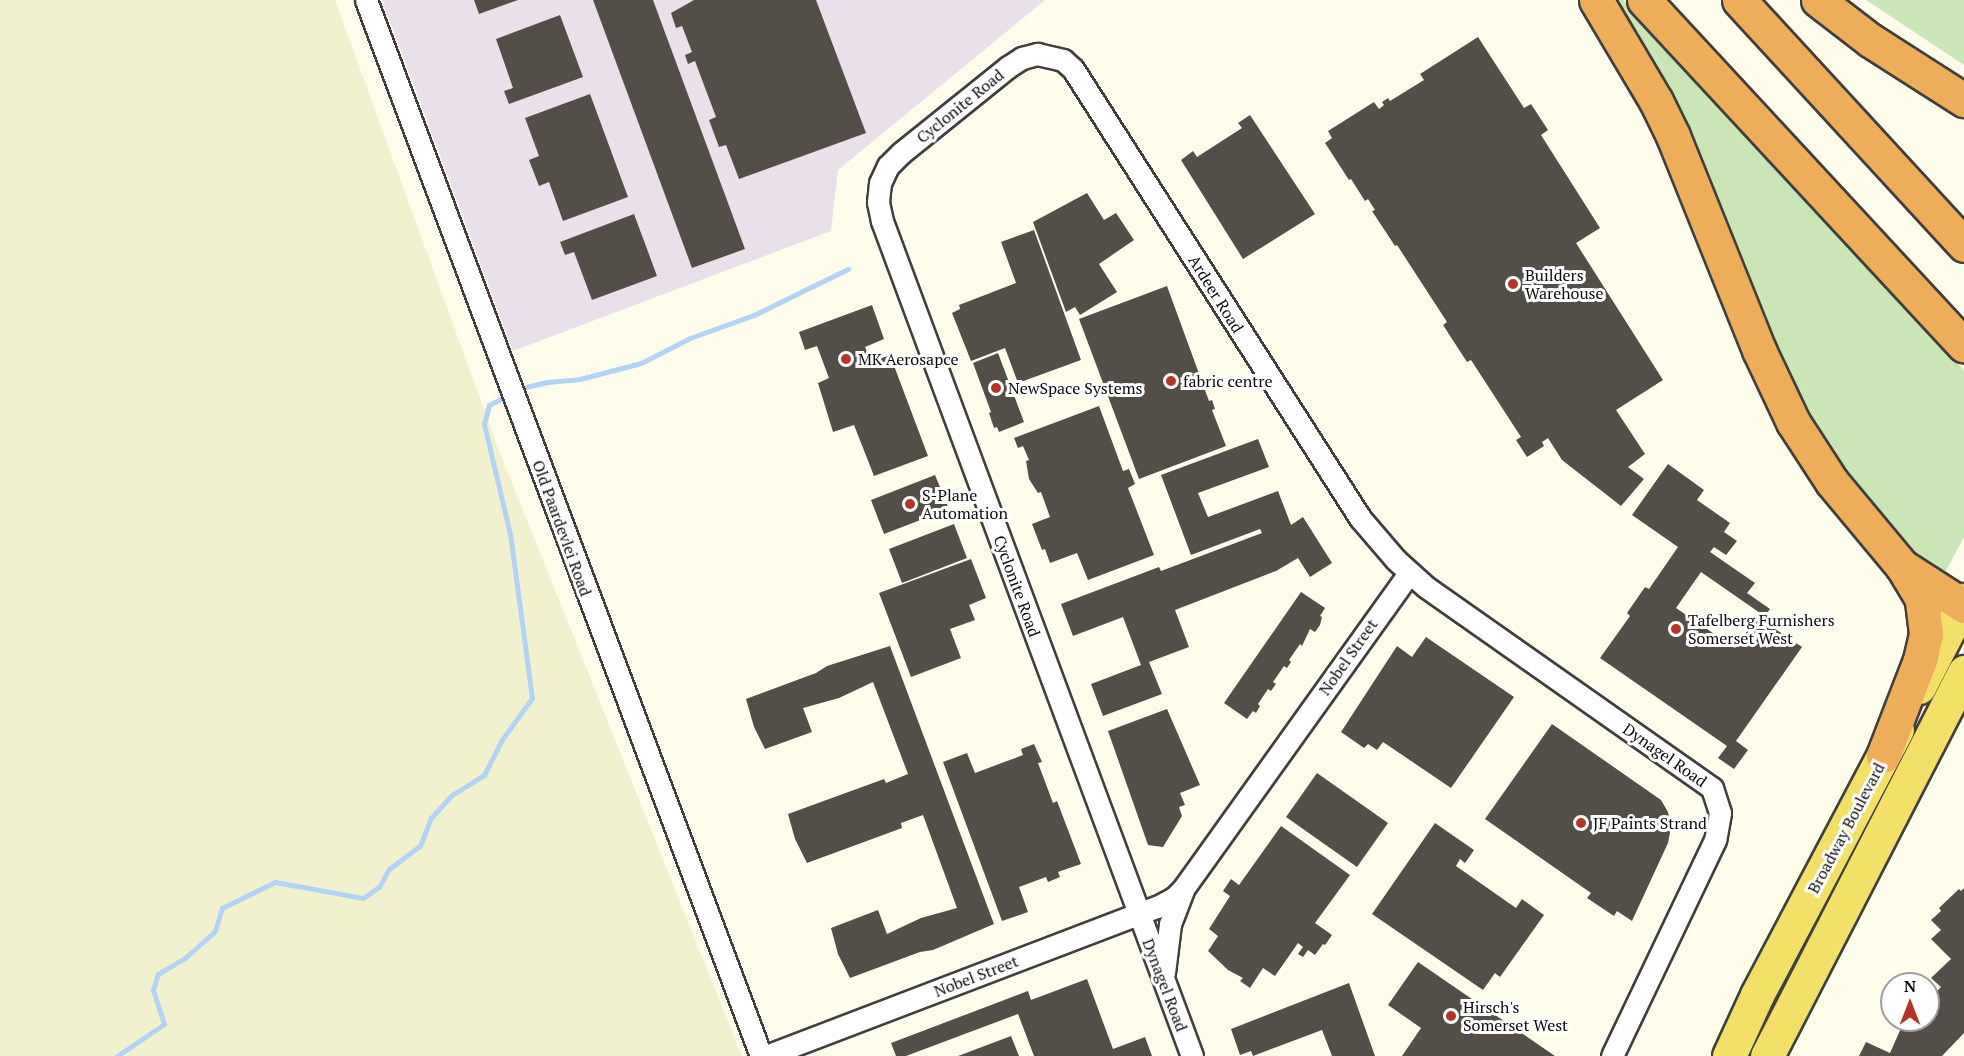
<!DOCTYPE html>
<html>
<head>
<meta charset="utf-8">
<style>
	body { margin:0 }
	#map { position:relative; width:1964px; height:1056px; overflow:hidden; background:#fefdeb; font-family:"PT Serif",serif }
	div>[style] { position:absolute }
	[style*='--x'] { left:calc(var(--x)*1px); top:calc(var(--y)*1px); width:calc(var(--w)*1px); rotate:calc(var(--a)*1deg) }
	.industrial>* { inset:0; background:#eae0ea }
	.farmland>* { inset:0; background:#f1f2cd }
	.green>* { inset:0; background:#cae6b7 }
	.stream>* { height:5px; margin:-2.5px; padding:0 2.5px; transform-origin:2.5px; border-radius:2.5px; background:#b2d3f3 }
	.building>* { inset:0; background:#544e48 }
	.roads { filter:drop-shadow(2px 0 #3f3f3f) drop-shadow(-2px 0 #3f3f3f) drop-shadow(0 2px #3f3f3f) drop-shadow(0 -2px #3f3f3f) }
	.minor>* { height:21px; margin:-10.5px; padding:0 10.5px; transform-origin:10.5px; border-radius:10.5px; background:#fff }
	.primary>* { height:33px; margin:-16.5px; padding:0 16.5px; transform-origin:16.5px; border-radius:16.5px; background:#f2e067 }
	.motorway>* { height:33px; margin:-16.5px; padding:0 16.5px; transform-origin:16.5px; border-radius:16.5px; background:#eeae59 }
	.dots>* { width:16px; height:16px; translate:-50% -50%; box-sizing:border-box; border:3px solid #fff; border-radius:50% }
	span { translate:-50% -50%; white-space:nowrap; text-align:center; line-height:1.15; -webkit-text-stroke:6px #fff; paint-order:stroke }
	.street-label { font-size:16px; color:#0c0c0c }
	.poi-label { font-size:16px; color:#0c0c0c }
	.left { translate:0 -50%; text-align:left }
	.north { position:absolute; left:1880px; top:972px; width:60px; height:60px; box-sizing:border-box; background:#fff; border:2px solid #9e9e9e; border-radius:50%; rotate:0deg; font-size:16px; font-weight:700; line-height:24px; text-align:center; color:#0c0c0c }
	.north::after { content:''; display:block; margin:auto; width:21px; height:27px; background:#b5342a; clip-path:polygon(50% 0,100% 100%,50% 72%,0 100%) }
</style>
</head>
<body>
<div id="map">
	<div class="industrial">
		<i style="clip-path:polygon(382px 0,1045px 0,838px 170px,831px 231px,513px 351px)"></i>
	</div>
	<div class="farmland">
		<i style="clip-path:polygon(0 0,335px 0,500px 453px,742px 1056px,0 1056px)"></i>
	</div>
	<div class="green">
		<i style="clip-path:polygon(1607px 0,1624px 0,1964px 370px,1964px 537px,1941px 580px,1921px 567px,1830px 460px)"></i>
		<i style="clip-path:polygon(1866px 0,1964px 0,1964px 65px)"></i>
	</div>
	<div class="stream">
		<i style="--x:526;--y:387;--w:22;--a:-13"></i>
		<i style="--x:547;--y:382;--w:33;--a:-5"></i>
		<i style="--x:580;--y:379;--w:63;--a:-14.7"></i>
		<i style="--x:641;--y:363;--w:55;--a:-27"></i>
		<i style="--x:690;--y:338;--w:68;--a:-19.8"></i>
		<i style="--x:754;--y:315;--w:105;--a:-26.1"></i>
		<i style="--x:117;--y:1056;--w:57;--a:-34.2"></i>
		<i style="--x:164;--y:1024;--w:36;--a:-108"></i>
		<i style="--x:153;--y:990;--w:17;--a:-73"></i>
		<i style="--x:158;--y:974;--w:31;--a:-31"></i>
		<i style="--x:185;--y:958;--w:40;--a:-42"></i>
		<i style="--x:215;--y:931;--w:24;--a:-73"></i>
		<i style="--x:222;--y:908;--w:59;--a:-26.1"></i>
		<i style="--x:275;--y:882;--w:89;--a:10.3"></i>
		<i style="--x:363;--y:898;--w:19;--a:-35"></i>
		<i style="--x:379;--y:887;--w:21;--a:-61"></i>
		<i style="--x:389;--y:869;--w:39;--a:-37"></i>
		<i style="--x:420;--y:846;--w:30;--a:-69"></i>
		<i style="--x:431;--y:818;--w:31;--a:-48"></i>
		<i style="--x:452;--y:795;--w:38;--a:-32"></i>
		<i style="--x:484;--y:775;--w:38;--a:-63"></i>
		<i style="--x:501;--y:741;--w:53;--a:-54.2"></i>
		<i style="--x:532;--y:698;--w:165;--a:-97.6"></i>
		<i style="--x:510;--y:534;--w:113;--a:-103.3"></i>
		<i style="--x:484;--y:424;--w:20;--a:-75"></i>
		<i style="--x:489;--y:405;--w:13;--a:-27"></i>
	</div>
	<div class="building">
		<i style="clip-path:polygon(474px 0,518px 0,479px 14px)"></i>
		<i style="clip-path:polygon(593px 0,653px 0,745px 249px,692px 268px)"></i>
		<i style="clip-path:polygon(694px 0,816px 0,866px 133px,739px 179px,726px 145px,719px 147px,709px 120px,716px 117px,695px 61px,688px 64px,685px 55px,692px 52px,682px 26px,676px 28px,671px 13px)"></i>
		<i style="clip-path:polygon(560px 15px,583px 77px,509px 104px,504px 91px,513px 88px,496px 39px)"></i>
		<i style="clip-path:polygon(1478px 37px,1524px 108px,1531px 104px,1548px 130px,1541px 135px,1600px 228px,1576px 243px,1663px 380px,1616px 410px,1645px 454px,1628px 467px,1644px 479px,1621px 506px,1562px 460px,1548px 438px,1542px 442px,1544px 446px,1527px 457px,1516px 440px,1521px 437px,1471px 360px,1467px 362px,1443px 325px,1447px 322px,1397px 245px,1395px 246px,1372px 211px,1375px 210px,1368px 199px,1365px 201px,1351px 179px,1349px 180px,1325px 143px,1332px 138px,1328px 131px,1374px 102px,1379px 109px,1384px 105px,1382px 102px,1388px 98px,1390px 101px,1424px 80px,1420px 74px)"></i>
		<i style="clip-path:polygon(590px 94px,628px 197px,563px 221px,549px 182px,539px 186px,529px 160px,539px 156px,525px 118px)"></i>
		<i style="clip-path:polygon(1250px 115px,1315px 214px,1243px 259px,1181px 160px,1193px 151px,1197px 157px,1242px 128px,1238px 123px)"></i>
		<i style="clip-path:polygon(1087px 193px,1104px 220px,1116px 213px,1134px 240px,1099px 264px,1117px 292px,1080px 315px,1075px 307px,1066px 312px,1033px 222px)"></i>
		<i style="clip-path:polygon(634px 214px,657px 276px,592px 300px,574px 252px,565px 255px,560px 242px)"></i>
		<i style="clip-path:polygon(1034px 230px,1081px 360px,1018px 383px,1005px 348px,971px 361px,952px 313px,960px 309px,959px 305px,1016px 283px,1001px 242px)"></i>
		<i style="clip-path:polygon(1167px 286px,1209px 401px,1212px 400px,1215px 409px,1212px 410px,1226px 446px,1139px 479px,1079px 319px)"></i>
		<i style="clip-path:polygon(872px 305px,884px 339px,865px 347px,871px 362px,890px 355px,928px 456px,874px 476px,854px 425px,833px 432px,818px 383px,829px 378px,817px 346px,805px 350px,799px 332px)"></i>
		<i style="clip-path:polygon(998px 353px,1024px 422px,999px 432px,997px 427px,994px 428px,989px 413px,991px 412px,973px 363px)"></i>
		<i style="clip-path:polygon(1099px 406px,1123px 471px,1129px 469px,1135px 484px,1128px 488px,1154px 555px,1088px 580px,1077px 553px,1050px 563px,1045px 549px,1042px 550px,1032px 524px,1050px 517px,1041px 492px,1038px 493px,1029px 479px,1026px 461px,1029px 460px,1023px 446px,1018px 448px,1014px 438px)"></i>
		<i style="clip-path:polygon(1258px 439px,1269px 467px,1198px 493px,1208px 517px,1278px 491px,1291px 525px,1303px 517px,1332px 563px,1310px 577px,1298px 558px,1276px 571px,1175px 610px,1189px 647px,1149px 662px,1162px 694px,1103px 716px,1091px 684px,1141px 665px,1123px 617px,1073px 636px,1061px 604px,1159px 567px,1161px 571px,1262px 533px,1260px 529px,1191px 555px,1161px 475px)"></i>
		<i style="clip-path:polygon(evenodd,1668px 464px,1704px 490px,1697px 500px,1730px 523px,1724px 532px,1737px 541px,1726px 555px,1714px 547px,1710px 552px,1755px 583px,1747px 593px,1770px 609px,1762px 620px,1802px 647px,1736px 741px,1748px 750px,1734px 769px,1718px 758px,1727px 746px,1600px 658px,1630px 616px,1627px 613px,1645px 587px,1649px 589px,1678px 547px,1632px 515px,1668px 464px,1701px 572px,1760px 613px,1735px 648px,1676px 608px,1701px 572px)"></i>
		<i style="clip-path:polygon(935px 475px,949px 509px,884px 534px,871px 500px)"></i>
		<i style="clip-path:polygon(954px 524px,967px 558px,902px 583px,889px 549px)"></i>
		<i style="clip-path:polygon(971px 559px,986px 598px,969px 605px,975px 620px,950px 629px,961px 658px,911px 677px,879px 593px)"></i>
		<i style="clip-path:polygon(1301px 592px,1325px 608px,1320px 616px,1322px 617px,1320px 625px,1315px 632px,1310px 629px,1302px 646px,1300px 644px,1289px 660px,1291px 662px,1287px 668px,1284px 666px,1273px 682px,1276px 684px,1271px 691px,1268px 689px,1258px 704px,1260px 706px,1256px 713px,1253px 711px,1247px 719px,1224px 703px)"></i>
		<i style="clip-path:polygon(1426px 637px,1514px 697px,1451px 788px,1383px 742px,1377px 750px,1368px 744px,1364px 748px,1341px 732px,1397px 646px,1412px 657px)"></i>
		<i style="clip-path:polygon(890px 646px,994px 924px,933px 950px,920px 952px,850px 978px,838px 954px,831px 928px,878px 910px,887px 934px,921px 918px,957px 908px,923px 815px,901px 823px,902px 828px,807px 863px,795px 839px,788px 814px,884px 779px,886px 783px,908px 774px,873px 682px,839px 698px,803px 708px,812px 732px,765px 749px,754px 727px,746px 699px,816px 673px,827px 666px)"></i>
		<i style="clip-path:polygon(1167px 709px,1200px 785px,1180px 793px,1185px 805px,1179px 807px,1182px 816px,1163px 847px,1148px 845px,1108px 731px)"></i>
		<i style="clip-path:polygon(1552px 724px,1661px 800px,1668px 812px,1671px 827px,1668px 843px,1632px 921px,1617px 911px,1614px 916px,1587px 898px,1591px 893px,1485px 819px)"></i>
		<i style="clip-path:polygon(1034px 744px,1042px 762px,1038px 763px,1053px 803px,1057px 801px,1081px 864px,1058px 872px,1060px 877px,1048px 882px,1046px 877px,1019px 887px,1028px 912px,1002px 921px,943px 762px,967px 753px,975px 773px,1023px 755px,1021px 749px)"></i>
		<i style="clip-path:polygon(1317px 773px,1388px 823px,1357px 867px,1286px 817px)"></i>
		<i style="clip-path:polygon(1435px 823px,1474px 850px,1465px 863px,1460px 859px,1456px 866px,1516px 908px,1522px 899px,1544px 915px,1500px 977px,1495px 973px,1483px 990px,1372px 914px)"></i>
		<i style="clip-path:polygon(1281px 826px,1350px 875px,1315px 923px,1332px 935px,1325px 945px,1323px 944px,1315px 955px,1308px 950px,1303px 957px,1298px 954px,1303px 947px,1298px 943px,1275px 976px,1263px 968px,1250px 988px,1240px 981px,1243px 978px,1228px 970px,1208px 951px,1218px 936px,1209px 929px,1230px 896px,1223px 891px,1231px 879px,1239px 885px)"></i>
		<i style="clip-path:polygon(1964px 888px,1964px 1033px,1942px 1056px,1859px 1056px,1866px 1042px,1890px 1053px,1902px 1026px,1908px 1020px,1928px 1020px,1928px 992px,1932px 996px,1941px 987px,1931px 978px,1951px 959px,1931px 939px,1941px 930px,1931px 920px,1941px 911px,1939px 908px,1959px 889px,1961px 891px)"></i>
		<i style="clip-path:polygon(1418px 962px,1555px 1056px,1402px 1056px,1421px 1028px,1388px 1005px)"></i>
		<i style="clip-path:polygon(1087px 979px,1113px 1049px,1145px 1037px,1152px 1056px,1034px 1056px,1018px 1014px,906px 1056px,896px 1056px,891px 1043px,1028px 991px,1031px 1000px)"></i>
		<i style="clip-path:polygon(1349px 983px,1375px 1056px,1332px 1056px,1322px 1030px,1253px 1056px,1251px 1051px,1240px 1055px,1231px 1029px)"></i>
		<i style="clip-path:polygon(1011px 1036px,1019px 1056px,958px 1056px)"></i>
	</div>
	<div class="roads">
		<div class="minor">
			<i style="--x:366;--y:0;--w:1127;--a:69.49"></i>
			<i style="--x:1164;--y:973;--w:49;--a:-83"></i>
			<i style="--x:1170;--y:924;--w:36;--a:-69"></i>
			<i style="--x:766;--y:1056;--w:418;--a:-20.9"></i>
			<i style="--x:1157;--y:907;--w:19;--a:-28"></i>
			<i style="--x:1174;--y:898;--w:13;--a:-45"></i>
			<i style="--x:1183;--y:889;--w:388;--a:-54.4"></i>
			<i style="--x:1192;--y:1056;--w:891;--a:-110.37"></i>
			<i style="--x:882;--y:221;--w:19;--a:-102"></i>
			<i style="--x:878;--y:202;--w:19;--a:-84"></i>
			<i style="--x:880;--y:183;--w:19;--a:-65"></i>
			<i style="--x:888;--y:166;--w:18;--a:-45"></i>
			<i style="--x:901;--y:153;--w:137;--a:-38.8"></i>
			<i style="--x:1008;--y:67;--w:17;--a:-33"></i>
			<i style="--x:1022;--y:58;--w:16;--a:-15"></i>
			<i style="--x:1037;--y:54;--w:27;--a:13"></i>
			<i style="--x:1063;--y:60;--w:13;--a:42"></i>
			<i style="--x:1073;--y:69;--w:533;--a:57.41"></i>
			<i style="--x:1360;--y:518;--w:55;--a:49.4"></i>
			<i style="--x:1396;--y:560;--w:40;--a:42"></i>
			<i style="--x:1426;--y:587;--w:350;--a:35.1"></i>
			<i style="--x:1712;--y:788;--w:26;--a:72"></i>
			<i style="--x:1720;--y:813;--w:27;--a:100"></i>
			<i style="--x:1715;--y:840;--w:239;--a:115.5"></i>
		</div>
		<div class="primary">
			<i style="--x:1919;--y:687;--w:98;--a:-62.7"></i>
			<i style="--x:1729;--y:1056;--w:67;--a:-65.3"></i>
			<i style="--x:1757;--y:995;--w:300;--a:-62.2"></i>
			<i style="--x:1767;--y:1056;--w:432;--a:-62.8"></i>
		</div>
		<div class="motorway">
			<i style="--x:1596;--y:0;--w:117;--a:59.3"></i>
			<i style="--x:1656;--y:101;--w:39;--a:64"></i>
			<i style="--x:1673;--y:136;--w:231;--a:68.1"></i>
			<i style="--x:1759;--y:350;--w:80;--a:64.7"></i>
			<i style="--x:1793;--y:422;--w:72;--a:57"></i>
			<i style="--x:1832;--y:482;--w:109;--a:50.2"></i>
			<i style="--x:1902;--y:566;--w:74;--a:32.8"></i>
			<i style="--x:1644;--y:0;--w:471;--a:47.2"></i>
			<i style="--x:1739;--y:0;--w:333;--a:47.4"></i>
			<i style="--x:1818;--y:0;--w:66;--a:37.6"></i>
			<i style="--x:1870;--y:40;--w:112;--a:32.6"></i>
			<i style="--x:1883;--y:756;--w:103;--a:-68.9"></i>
			<i style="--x:1920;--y:660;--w:27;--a:-77"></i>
			<i style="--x:1926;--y:634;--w:35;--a:-97"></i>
			<i style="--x:1922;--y:599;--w:37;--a:-121"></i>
		</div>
	</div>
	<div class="dots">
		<i style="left:1513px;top:284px;background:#b5342a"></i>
		<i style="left:846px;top:359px;background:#b5342a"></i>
		<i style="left:1171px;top:381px;background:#b5342a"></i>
		<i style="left:996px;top:388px;background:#b5342a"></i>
		<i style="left:910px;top:504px;background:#b5342a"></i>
		<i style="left:1676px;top:629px;background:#b5342a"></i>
		<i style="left:1581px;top:823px;background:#b5342a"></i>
		<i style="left:1451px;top:1016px;background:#b5342a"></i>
	</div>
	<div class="street-label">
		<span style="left:960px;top:106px;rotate:-39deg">Cyclonite Road</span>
		<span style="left:1216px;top:294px;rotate:58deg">Ardeer Road</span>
		<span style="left:562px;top:528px;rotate:70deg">Old Paardevlei Road</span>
		<span style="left:1017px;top:586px;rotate:70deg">Cyclonite Road</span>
		<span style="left:1348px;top:657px;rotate:-55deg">Nobel Street</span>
		<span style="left:1665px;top:755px;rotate:35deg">Dynagel Road</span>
		<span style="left:1846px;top:828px;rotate:-62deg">Broadway Boulevard</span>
		<span style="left:976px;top:976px;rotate:-21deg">Nobel Street</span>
		<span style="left:1165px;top:985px;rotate:69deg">Dynagel Road</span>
	</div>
	<div class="poi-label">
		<span class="left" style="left:1525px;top:284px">Builders<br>Warehouse</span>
		<span class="left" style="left:858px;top:359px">MK Aerosapce</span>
		<span class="left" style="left:1183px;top:381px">fabric centre</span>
		<span class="left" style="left:1008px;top:388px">NewSpace Systems</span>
		<span class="left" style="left:922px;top:504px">S-Plane<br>Automation</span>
		<span class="left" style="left:1688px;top:629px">Tafelberg Furnishers<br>Somerset West</span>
		<span class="left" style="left:1593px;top:823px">JF Paints Strand</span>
		<span class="left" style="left:1463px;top:1016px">Hirsch's<br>Somerset West</span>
	</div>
	<div class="north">N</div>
</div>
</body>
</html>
